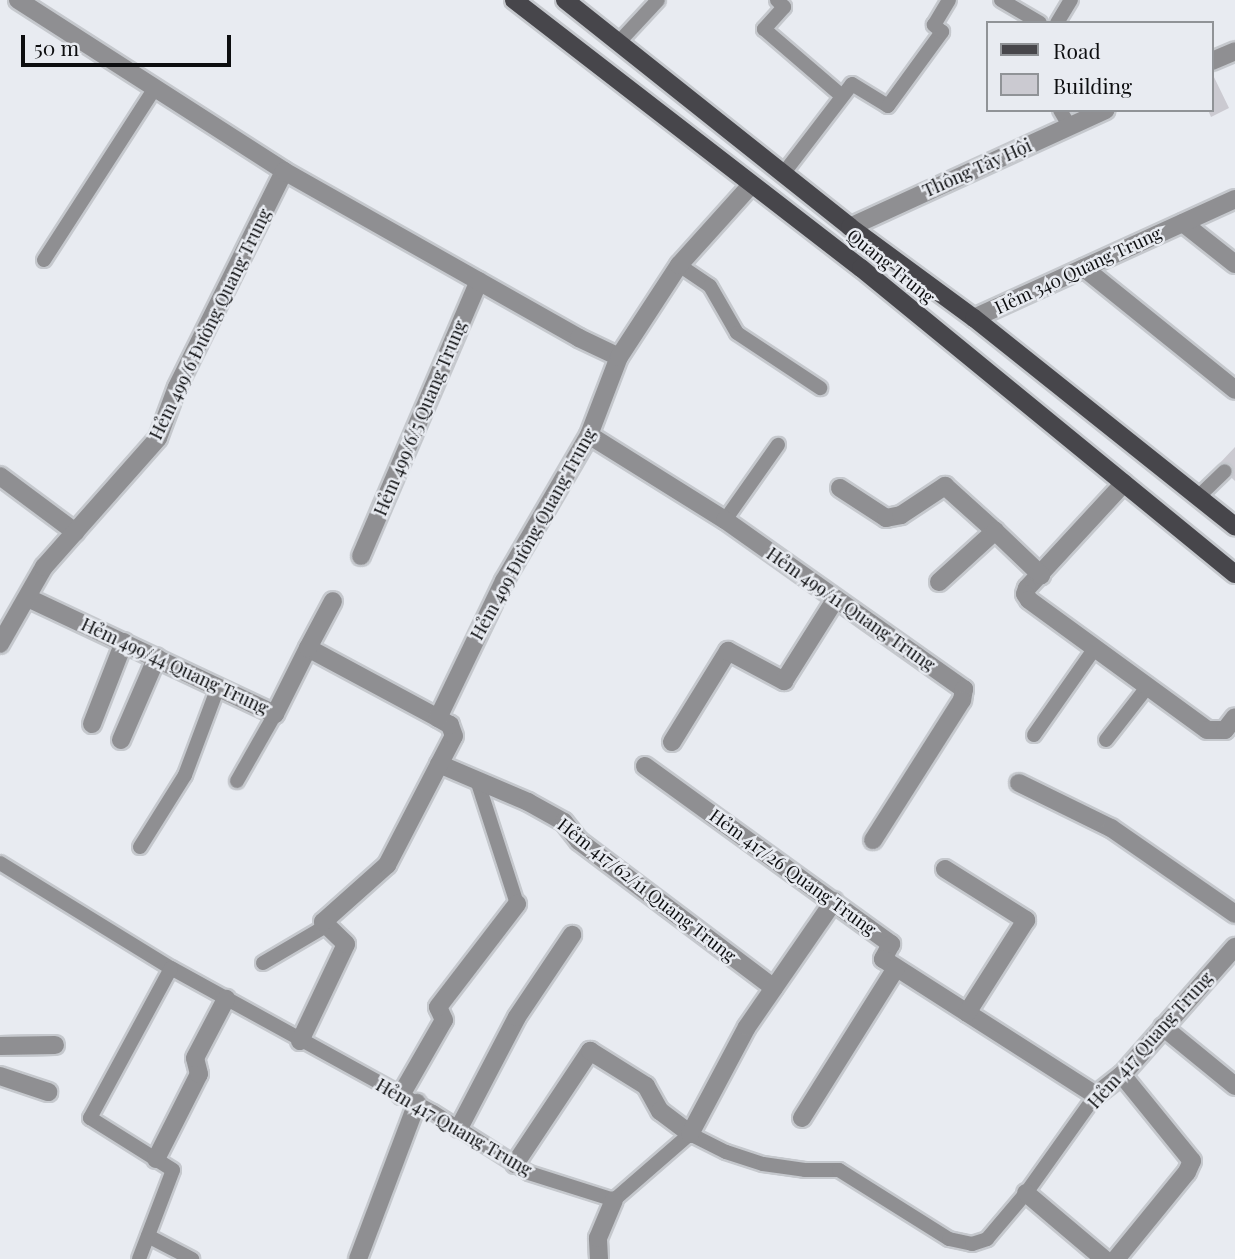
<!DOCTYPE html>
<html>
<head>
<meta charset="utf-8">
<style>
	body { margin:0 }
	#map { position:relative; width:1235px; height:1259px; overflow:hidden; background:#e8ebf1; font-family:"Playfair Display",serif }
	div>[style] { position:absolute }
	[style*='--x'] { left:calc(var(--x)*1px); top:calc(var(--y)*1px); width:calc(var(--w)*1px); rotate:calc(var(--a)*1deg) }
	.building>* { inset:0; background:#cbcad1 }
	.roads { filter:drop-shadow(2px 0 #c5c8cd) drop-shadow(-2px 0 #c5c8cd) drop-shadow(0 2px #c5c8cd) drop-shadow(0 -2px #c5c8cd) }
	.service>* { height:14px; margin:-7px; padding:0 7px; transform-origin:7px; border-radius:7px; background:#8f8f92 }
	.minor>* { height:18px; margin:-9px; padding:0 9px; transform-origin:9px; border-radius:9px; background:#8f8f92 }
	.primary>* { height:18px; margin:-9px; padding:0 9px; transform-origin:9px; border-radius:9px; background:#47464b }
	span { translate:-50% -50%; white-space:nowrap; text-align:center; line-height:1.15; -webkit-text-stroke:5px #e8ebf1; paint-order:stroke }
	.street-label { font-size:18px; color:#0d0e10 }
	.legend { position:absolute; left:986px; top:21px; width:228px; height:91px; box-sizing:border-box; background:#e8ebf1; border:2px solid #909397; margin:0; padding:9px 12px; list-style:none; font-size:21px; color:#0d0e10 }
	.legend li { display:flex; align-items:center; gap:14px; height:35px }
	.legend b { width:35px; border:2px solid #909397 }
	.scale { position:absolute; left:21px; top:35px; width:210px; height:32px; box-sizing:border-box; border:4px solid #0d0e10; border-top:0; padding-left:9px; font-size:21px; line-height:24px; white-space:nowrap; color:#0d0e10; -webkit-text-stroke:5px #e8ebf1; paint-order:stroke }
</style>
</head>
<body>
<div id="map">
	<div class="building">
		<i style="clip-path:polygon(1212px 73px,1229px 108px,1211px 117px,1208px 110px,1212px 110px)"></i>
		<i style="clip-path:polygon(1235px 447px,1235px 481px,1218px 465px)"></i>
	</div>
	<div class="roads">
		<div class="service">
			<i style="--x:777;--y:0;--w:10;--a:45"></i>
			<i style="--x:784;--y:7;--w:30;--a:132"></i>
			<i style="--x:764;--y:29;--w:103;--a:40.7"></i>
			<i style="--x:1001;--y:0;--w:45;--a:30.5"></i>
			<i style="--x:1057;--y:23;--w:27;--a:-59"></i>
			<i style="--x:619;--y:42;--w:57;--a:-47.1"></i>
			<i style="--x:1060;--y:110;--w:20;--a:60"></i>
			<i style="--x:783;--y:174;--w:113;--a:-52.5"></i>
			<i style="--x:852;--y:84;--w:42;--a:31.4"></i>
			<i style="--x:888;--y:106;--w:92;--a:-53.9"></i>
			<i style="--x:942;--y:32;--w:11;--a:-139"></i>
			<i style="--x:934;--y:25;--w:29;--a:-59"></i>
			<i style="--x:44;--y:260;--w:205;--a:-57.2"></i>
			<i style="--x:679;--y:265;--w:37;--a:34"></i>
			<i style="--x:710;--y:286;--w:54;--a:60.1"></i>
			<i style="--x:737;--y:333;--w:100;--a:33.5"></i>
			<i style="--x:1198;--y:497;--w:37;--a:-44"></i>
			<i style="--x:725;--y:520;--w:92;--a:-54.8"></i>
			<i style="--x:1034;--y:735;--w:106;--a:-55"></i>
			<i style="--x:1106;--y:740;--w:68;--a:-52.1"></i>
			<i style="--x:477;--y:780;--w:130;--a:72.1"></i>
			<i style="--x:237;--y:781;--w:77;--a:-60.4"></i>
			<i style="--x:140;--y:847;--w:85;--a:-58"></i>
			<i style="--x:185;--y:775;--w:94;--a:-69.4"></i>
			<i style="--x:0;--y:863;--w:201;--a:31.6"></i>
			<i style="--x:171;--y:968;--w:299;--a:28.8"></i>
			<i style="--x:433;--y:1112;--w:114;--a:32.4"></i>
			<i style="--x:529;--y:1173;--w:89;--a:17.6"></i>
			<i style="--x:614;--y:1200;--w:101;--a:-41"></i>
			<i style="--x:690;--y:1134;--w:40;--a:26.6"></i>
			<i style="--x:726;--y:1152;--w:39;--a:18"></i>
			<i style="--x:763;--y:1164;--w:42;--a:8.1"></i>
			<i style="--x:805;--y:1170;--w:34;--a:0"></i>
			<i style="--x:839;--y:1170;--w:130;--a:32.1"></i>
			<i style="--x:949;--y:1239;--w:24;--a:12"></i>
			<i style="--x:972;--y:1244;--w:16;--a:-18"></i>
			<i style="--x:987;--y:1239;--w:60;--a:-49.7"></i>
			<i style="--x:1026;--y:1193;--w:120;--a:-54.5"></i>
			<i style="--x:263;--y:963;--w:71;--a:-30.5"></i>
			<i style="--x:148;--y:1236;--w:50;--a:27.6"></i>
			<i style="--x:139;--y:1259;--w:95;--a:-69.1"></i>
			<i style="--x:173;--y:1170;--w:98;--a:-147.9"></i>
			<i style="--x:90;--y:1118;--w:170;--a:-61.6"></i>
		</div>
		<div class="minor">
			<i style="--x:18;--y:0;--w:316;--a:32.7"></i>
			<i style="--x:1212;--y:61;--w:25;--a:-23"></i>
			<i style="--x:1183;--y:223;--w:66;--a:38.3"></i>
			<i style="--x:850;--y:227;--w:281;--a:-24.6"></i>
			<i style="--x:1084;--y:268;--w:194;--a:38.9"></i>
			<i style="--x:974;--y:318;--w:287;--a:-24.5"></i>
			<i style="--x:589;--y:435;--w:160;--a:32"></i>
			<i style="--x:725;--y:520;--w:293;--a:35.3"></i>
			<i style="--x:964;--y:689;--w:11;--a:100"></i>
			<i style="--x:962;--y:700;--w:166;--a:122.4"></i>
			<i style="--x:0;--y:476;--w:94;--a:36.7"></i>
			<i style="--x:1124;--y:483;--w:143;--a:132.7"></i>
			<i style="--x:1027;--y:588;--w:6;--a:108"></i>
			<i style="--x:1025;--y:594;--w:7;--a:56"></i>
			<i style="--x:1029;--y:600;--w:220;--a:36.1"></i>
			<i style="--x:1207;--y:730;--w:18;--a:0"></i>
			<i style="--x:1225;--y:730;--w:16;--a:-52"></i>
			<i style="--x:840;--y:488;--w:55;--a:33.1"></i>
			<i style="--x:886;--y:518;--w:15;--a:-11"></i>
			<i style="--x:901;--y:515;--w:53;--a:-33.4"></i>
			<i style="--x:945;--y:486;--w:67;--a:42"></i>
			<i style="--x:361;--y:556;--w:299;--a:-66.8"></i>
			<i style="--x:939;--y:582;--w:76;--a:-42.3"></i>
			<i style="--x:995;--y:531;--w:64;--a:43.7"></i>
			<i style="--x:28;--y:598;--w:273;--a:25.2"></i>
			<i style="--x:275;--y:714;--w:74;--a:-63.4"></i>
			<i style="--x:308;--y:648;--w:148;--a:28.3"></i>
			<i style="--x:0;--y:644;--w:89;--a:-60.3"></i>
			<i style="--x:44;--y:567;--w:172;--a:-48.5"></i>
			<i style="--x:158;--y:438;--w:54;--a:-69.6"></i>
			<i style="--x:177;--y:387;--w:241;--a:-63.6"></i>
			<i style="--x:284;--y:171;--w:339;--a:29.5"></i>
			<i style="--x:579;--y:338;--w:44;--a:25.4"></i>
			<i style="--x:308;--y:648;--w:53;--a:-62"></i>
			<i style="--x:92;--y:724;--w:88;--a:-68.7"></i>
			<i style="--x:121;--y:740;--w:90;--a:-66.6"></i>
			<i style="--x:672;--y:742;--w:107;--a:-58.4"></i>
			<i style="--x:728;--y:651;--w:64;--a:28.2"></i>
			<i style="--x:784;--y:681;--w:96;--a:-57.8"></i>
			<i style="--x:439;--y:764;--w:97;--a:23.1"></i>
			<i style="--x:528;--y:802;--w:41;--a:29.1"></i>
			<i style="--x:564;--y:822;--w:24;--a:52"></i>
			<i style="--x:579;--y:841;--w:244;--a:37"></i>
			<i style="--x:645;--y:766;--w:304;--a:35.9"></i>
			<i style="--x:891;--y:944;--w:17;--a:118"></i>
			<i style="--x:883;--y:959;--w:253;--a:32.6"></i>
			<i style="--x:1096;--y:1095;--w:33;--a:-38"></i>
			<i style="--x:1122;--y:1075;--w:171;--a:-48.6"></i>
			<i style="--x:1019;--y:783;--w:102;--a:26.1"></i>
			<i style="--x:1111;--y:828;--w:151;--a:34.7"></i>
			<i style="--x:945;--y:869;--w:96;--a:32.2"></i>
			<i style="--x:1026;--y:920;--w:110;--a:122.4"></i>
			<i style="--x:1163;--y:1027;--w:93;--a:39.3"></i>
			<i style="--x:300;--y:1041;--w:107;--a:-64.6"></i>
			<i style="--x:346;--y:944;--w:32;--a:-136"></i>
			<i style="--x:323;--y:922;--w:86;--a:-41.7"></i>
			<i style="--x:387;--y:865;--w:145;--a:-62.6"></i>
			<i style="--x:454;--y:736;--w:12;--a:-110"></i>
			<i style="--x:450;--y:725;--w:14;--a:-150"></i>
			<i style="--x:438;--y:718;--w:152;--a:-64.3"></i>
			<i style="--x:504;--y:581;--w:169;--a:-59.8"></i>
			<i style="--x:589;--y:435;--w:84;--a:-69"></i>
			<i style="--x:619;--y:357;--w:110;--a:-56.9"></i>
			<i style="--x:679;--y:265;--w:108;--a:-48"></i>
			<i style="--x:0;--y:1046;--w:55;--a:-1"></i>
			<i style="--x:0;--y:1076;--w:51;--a:18.4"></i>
			<i style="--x:401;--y:1095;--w:86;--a:-60.2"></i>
			<i style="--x:444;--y:1020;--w:14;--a:-115"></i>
			<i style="--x:438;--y:1007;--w:130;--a:-52.5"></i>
			<i style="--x:802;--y:1118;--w:177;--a:-57.9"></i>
			<i style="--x:459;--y:1128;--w:125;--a:-62.4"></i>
			<i style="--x:517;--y:1017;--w:99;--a:-56.1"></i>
			<i style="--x:156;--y:1159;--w:95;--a:-63.2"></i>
			<i style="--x:199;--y:1074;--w:16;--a:-104"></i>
			<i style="--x:195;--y:1058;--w:67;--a:-62.3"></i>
			<i style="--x:515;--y:1164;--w:136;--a:-56.4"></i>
			<i style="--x:590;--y:1051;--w:66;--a:32"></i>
			<i style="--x:646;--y:1086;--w:29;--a:61"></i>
			<i style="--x:660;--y:1111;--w:38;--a:37"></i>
			<i style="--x:690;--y:1134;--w:121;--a:-62"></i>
			<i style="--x:747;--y:1027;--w:153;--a:-55.4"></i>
			<i style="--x:1026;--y:1193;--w:102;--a:40.2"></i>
			<i style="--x:358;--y:1259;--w:167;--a:-69.3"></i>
			<i style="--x:599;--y:1259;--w:21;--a:-93"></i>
			<i style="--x:598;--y:1238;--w:41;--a:-67.2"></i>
			<i style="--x:1116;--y:1259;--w:112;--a:-50.8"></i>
			<i style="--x:1187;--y:1172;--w:12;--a:-66"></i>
			<i style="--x:1192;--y:1161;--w:111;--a:-129.1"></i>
		</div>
		<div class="primary">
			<i style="--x:514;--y:0;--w:438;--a:37.7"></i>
			<i style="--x:861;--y:268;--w:483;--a:39.3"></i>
			<i style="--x:565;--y:0;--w:364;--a:38.5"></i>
			<i style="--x:850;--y:227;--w:154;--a:36.3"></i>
			<i style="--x:974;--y:318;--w:334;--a:38.6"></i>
		</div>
	</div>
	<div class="street-label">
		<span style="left:977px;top:168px;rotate:-24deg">Thông Tây Hội</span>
		<span style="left:891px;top:266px;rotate:39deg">Quang Trung</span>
		<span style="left:1078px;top:270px;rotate:-25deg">Hẻm 340 Quang Trung</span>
		<span style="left:210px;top:324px;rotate:-64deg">Hẻm 499/6 Đường Quang Trung</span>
		<span style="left:420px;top:418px;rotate:-67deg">Hẻm 499/6/5 Quang Trung</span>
		<span style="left:533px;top:534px;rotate:-61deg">Hẻm 499 Đường Quang Trung</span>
		<span style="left:851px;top:609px;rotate:35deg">Hẻm 499/11 Quang Trung</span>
		<span style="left:175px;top:666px;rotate:25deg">Hẻm 499/44 Quang Trung</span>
		<span style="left:793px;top:872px;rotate:36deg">Hẻm 417/26 Quang Trung</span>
		<span style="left:647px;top:890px;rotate:38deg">Hẻm 417/62/11 Quang Trung</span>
		<span style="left:1150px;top:1040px;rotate:-48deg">Hẻm 417 Quang Trung</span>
		<span style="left:454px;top:1127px;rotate:30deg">Hẻm 417 Quang Trung</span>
	</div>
	<ul class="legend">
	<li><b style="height:9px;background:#47464b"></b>Road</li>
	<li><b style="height:19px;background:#cbcad1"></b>Building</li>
	</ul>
	<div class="scale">50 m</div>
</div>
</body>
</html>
